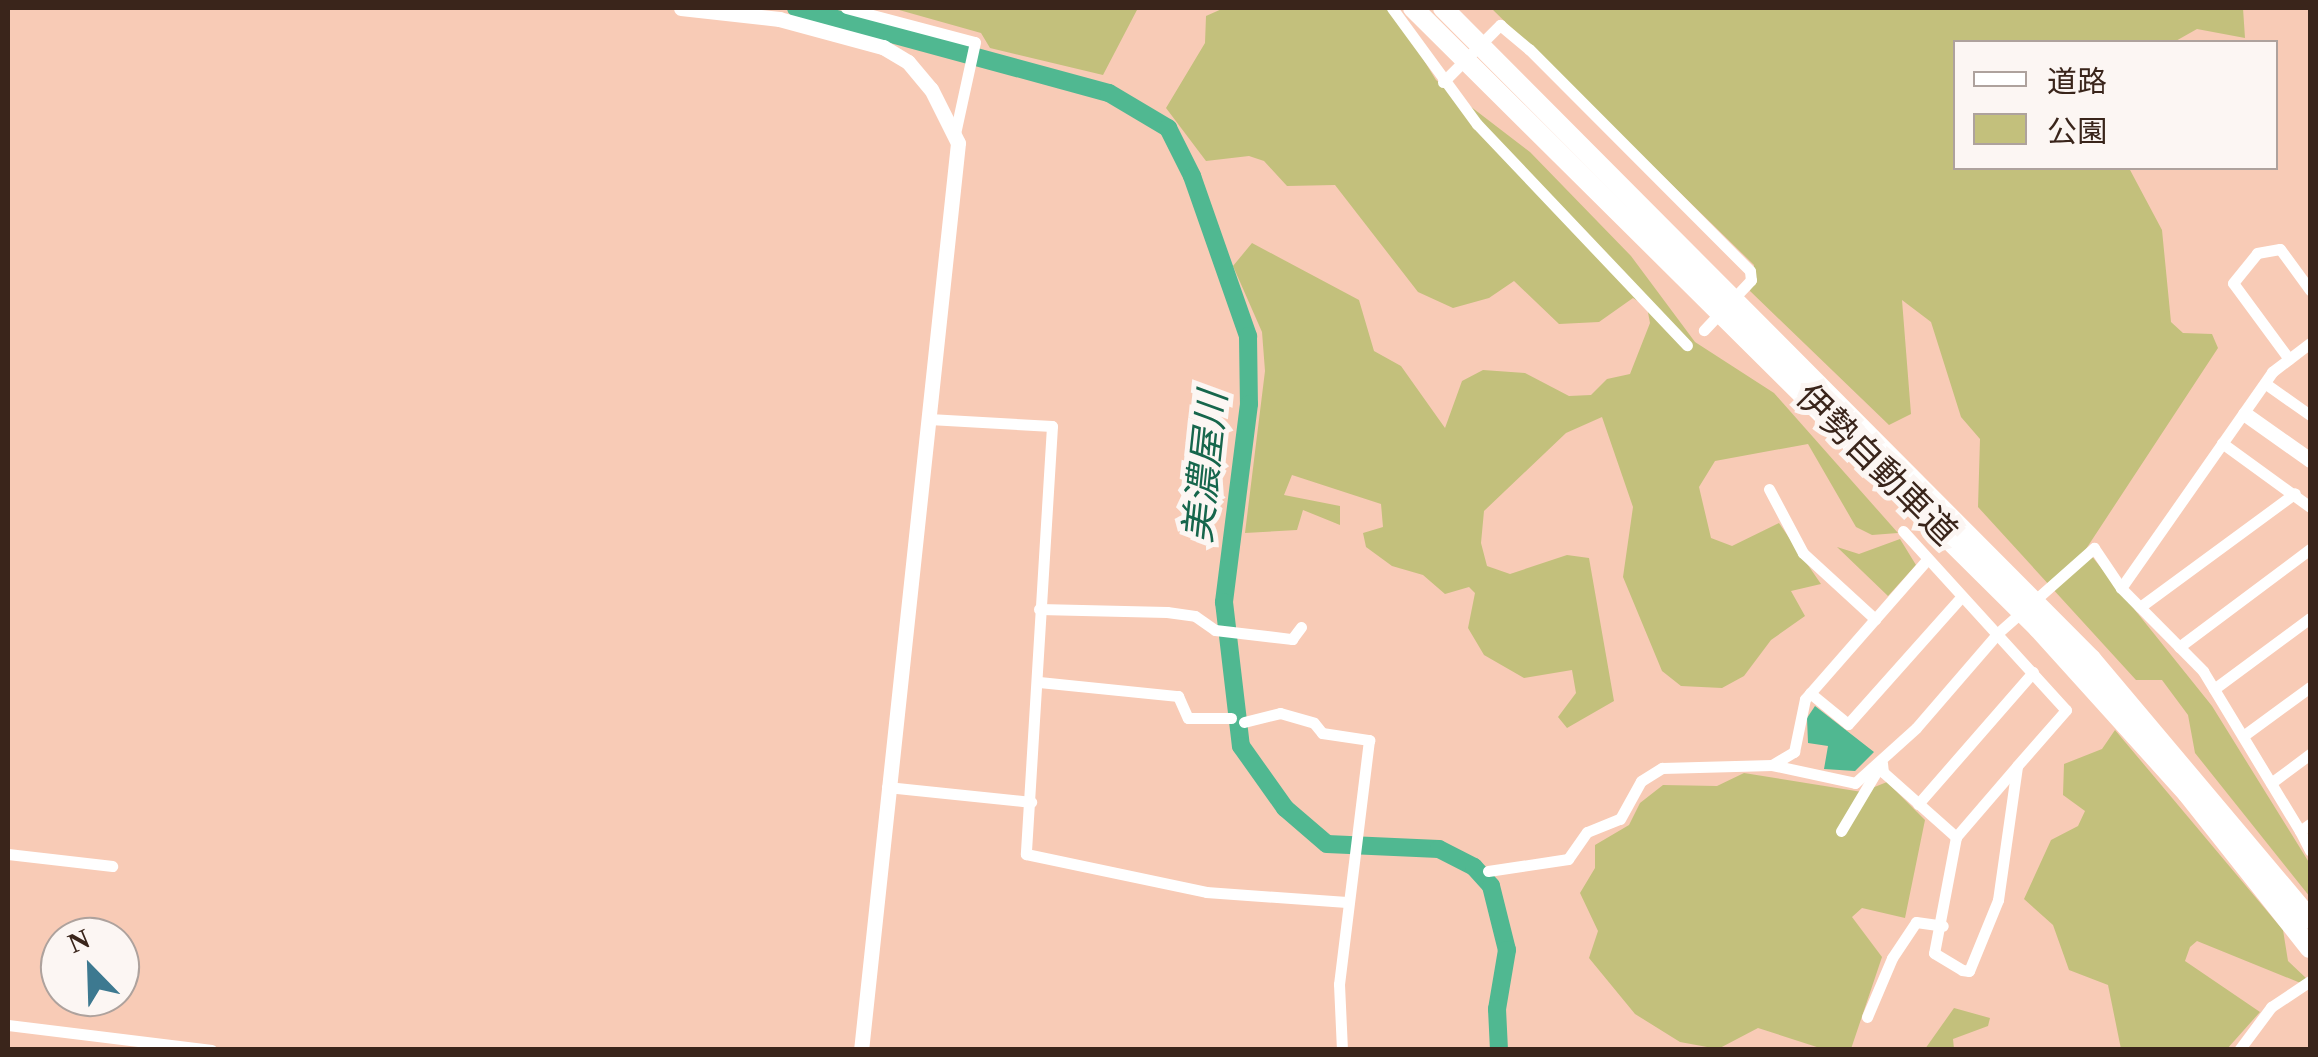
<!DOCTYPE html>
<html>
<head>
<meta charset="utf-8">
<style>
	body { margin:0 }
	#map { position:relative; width:2318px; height:1057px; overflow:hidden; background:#f8cbb6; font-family:"Times New Roman","Noto Sans JP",serif }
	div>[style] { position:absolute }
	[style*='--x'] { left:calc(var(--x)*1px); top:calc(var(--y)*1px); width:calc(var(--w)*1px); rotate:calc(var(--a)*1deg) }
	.green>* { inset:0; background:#c3c07c }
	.water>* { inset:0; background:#50b891 }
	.river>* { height:18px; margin:-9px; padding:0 9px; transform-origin:9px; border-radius:9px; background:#50b891 }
	.street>* { height:11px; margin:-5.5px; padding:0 5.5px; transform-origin:5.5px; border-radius:5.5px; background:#fff }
	.secondary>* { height:15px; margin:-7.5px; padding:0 7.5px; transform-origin:7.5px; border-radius:7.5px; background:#fff }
	.highway>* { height:20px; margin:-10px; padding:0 10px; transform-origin:10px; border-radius:10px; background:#fff }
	span { translate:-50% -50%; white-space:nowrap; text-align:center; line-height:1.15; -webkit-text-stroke:10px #fcf6f3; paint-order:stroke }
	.street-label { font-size:35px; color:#3a251b }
	.water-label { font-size:38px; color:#16664c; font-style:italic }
	.frame { position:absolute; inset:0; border:10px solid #3a251b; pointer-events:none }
	.legend { position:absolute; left:1953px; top:40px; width:325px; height:130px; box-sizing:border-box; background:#fcf6f3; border:2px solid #aea29d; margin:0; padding:12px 18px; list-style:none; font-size:30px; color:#3a251b }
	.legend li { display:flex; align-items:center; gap:20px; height:50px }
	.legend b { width:50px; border:2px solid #aea29d }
	.north { position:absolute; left:40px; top:917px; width:100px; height:100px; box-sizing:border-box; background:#fcf6f3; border:2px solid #aea29d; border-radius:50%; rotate:337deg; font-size:28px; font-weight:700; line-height:40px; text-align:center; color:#3a251b }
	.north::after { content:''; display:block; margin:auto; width:35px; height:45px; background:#3d7990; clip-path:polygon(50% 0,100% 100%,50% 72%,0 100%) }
</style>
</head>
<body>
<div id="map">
	<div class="green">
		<i style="clip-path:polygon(892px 8px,1138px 8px,1103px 75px,990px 48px,981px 33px)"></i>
		<i style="clip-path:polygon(1224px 8px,1392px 8px,1436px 80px,1530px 152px,1631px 256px,1695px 342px,1774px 393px,1898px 533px,1872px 535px,1856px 527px,1808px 444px,1715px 461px,1699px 487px,1711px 538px,1732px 546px,1779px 523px,1821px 584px,1791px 591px,1805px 616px,1771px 640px,1744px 676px,1722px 688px,1681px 686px,1662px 671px,1623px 577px,1633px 507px,1602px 417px,1566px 433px,1484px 511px,1481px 543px,1487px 566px,1510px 574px,1567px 555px,1589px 558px,1614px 701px,1567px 728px,1558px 717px,1576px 693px,1572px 670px,1524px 678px,1484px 655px,1468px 628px,1475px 593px,1469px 587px,1445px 594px,1423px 575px,1392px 566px,1366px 547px,1363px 533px,1383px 527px,1381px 504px,1292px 475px,1284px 495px,1340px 506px,1340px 525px,1303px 510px,1297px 530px,1245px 533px,1265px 371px,1262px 332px,1233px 266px,1252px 243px,1359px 300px,1374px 351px,1401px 366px,1445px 428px,1462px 381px,1483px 370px,1525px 373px,1569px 396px,1591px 395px,1607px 379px,1630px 374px,1650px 323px,1647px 307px,1633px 298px,1599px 322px,1559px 324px,1514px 281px,1489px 298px,1453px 308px,1418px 292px,1335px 185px,1287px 186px,1264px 161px,1249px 156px,1206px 161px,1166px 108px,1205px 43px,1206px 16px)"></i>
		<i style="clip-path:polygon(1491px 8px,2243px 8px,2245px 38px,2197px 29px,2174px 42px,1956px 42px,1956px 168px,2129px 168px,2162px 230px,2171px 322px,2183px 333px,2212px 334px,2218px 348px,2086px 549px,2212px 706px,2310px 864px,2310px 897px,2195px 753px,2188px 715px,2162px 680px,2136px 680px,1978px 507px,1980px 439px,1961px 417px,1931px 322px,1902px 300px,1911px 414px,1889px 425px,1750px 291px,1754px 265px)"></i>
		<i style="clip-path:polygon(1900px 539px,1916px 565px,1888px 596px,1837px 547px,1859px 554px)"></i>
		<i style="clip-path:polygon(2115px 730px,2283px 930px,2288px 961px,2307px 979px,2303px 984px,2197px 941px,2190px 947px,2185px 961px,2260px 1012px,2227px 1049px,2121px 1049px,2108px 985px,2069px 970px,2053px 925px,2024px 899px,2051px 840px,2078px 826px,2085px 811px,2063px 795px,2064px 764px,2102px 749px)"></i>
		<i style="clip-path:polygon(1744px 773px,1862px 792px,1887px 782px,1925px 820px,1905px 918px,1862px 908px,1852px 917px,1882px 957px,1851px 1049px,1823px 1049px,1758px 1028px,1718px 1049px,1680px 1042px,1635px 1014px,1589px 958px,1598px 931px,1580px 893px,1595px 868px,1595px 845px,1629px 825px,1640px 803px,1663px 785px,1717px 786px)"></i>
		<i style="clip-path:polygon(1954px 1008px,1990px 1018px,1988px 1026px,1953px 1039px,1954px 1049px,1925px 1049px)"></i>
	</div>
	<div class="water">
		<i style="clip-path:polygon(1815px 706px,1874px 752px,1855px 771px,1824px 769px,1828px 746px,1808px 743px,1807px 718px)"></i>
	</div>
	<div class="river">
		<i style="--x:796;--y:8;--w:324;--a:15.2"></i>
		<i style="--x:1109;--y:93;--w:69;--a:30.7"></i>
		<i style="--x:1168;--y:128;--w:54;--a:63.4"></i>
		<i style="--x:1192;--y:176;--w:170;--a:70.7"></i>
		<i style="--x:1248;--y:336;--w:68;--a:89.2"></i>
		<i style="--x:1249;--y:404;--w:200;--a:97.2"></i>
		<i style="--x:1224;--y:602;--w:145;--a:83.3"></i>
		<i style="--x:1241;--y:746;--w:76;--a:54.6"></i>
		<i style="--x:1285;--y:808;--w:55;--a:40.6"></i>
		<i style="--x:1327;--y:844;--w:112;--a:2.6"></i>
		<i style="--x:1439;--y:849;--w:39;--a:27"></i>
		<i style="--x:1474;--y:867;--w:25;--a:48"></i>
		<i style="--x:1491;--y:886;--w:66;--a:76"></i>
		<i style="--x:1507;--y:950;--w:60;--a:99.6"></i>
		<i style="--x:1497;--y:1009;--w:41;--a:87.2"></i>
	</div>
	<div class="street">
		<i style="--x:846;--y:8;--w:133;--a:14.8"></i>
		<i style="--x:975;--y:42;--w:94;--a:102.3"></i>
		<i style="--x:1392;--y:8;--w:144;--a:53.8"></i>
		<i style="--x:1477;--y:124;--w:305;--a:46.5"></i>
		<i style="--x:1443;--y:82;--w:81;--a:-45"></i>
		<i style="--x:1500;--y:25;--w:38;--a:40"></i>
		<i style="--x:1529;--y:49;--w:313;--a:45.1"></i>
		<i style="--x:1750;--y:271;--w:9;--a:84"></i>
		<i style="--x:1751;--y:280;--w:69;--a:133.2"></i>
		<i style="--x:2289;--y:359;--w:94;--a:-126.4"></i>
		<i style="--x:2233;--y:283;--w:38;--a:-51"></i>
		<i style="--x:2257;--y:253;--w:23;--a:-10"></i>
		<i style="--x:2280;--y:249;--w:51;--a:53.8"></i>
		<i style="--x:2266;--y:384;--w:54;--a:35.2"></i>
		<i style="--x:929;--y:419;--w:123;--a:3.3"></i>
		<i style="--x:1052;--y:426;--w:429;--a:93.5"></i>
		<i style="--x:1026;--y:854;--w:184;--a:11.9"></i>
		<i style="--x:1206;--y:892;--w:141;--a:4.1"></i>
		<i style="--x:2222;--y:443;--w:109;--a:36"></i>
		<i style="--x:1769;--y:489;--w:72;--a:62"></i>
		<i style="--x:1803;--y:553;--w:98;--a:42.5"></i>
		<i style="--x:1903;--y:531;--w:242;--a:47.7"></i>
		<i style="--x:2066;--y:710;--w:74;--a:131.2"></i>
		<i style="--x:2017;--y:766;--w:94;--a:130.7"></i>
		<i style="--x:1956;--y:837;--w:118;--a:100.7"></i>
		<i style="--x:1934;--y:953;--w:33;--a:31"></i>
		<i style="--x:1962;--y:970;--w:7;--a:8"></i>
		<i style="--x:1969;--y:971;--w:77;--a:-67.8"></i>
		<i style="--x:1998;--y:900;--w:135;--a:-81.9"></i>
		<i style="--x:2121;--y:588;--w:264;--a:-55"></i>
		<i style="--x:2272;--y:372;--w:48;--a:-37.3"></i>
		<i style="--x:2140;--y:607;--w:192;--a:-36.3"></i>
		<i style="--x:1039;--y:609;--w:128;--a:1.3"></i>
		<i style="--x:1167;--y:612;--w:28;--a:8"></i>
		<i style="--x:1195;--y:616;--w:24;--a:35"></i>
		<i style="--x:1215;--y:630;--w:78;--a:6.7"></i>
		<i style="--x:1292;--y:639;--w:15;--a:-53"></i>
		<i style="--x:2179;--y:647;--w:164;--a:-36.8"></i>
		<i style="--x:1039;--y:682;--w:140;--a:5.8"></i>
		<i style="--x:1178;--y:696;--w:24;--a:66"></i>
		<i style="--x:1188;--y:718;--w:43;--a:0"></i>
		<i style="--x:2214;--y:689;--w:119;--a:-36.5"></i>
		<i style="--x:1810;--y:693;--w:49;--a:39.2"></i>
		<i style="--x:1848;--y:724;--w:170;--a:-48.3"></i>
		<i style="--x:1244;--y:722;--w:37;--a:-14"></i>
		<i style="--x:1280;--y:713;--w:35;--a:16"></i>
		<i style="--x:1314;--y:723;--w:13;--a:51"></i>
		<i style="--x:1322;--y:733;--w:48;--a:8.5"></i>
		<i style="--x:1369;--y:740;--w:246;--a:97"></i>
		<i style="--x:1339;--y:984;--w:66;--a:87.4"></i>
		<i style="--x:2243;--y:736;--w:83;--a:-36.2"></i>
		<i style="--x:1882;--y:763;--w:9;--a:84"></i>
		<i style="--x:1883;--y:772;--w:98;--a:41.7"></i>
		<i style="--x:1772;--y:765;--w:26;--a:-31"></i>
		<i style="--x:1794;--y:752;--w:54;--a:-78.3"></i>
		<i style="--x:1805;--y:699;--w:184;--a:-48.8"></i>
		<i style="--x:2271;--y:783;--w:49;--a:-36.6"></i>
		<i style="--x:887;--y:787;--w:145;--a:5.9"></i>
		<i style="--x:1918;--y:804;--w:175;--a:-48.9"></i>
		<i style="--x:1841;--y:831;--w:78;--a:-59.2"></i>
		<i style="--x:2300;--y:831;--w:22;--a:63"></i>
		<i style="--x:8;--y:854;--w:105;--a:6.6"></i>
		<i style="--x:1488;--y:871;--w:81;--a:-8.5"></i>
		<i style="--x:1568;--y:859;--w:33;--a:-55"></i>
		<i style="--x:1587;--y:832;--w:35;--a:-22"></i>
		<i style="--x:1620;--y:819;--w:43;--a:-61.1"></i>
		<i style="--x:1641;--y:781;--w:25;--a:-32"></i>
		<i style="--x:1662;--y:768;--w:110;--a:-1.6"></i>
		<i style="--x:1772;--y:765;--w:85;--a:12.2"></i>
		<i style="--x:1855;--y:783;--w:82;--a:-42"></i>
		<i style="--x:1916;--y:728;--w:127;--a:-49.2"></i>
		<i style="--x:1999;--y:632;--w:127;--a:-41.5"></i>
		<i style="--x:2094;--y:548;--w:48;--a:56"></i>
		<i style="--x:2121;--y:588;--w:117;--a:45.3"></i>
		<i style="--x:2203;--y:671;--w:187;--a:58.8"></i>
		<i style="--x:2300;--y:831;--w:12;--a:-35"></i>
		<i style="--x:1867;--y:1017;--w:64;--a:-67"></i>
		<i style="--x:1892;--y:958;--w:43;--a:-56.3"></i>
		<i style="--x:1916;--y:922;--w:27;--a:8"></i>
		<i style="--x:8;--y:1025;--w:205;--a:7"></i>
		<i style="--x:2239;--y:1050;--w:54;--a:-53.3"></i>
		<i style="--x:2271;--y:1007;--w:47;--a:-33.7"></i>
	</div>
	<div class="secondary">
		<i style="--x:681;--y:8;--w:99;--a:6.4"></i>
		<i style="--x:779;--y:19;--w:108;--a:15.1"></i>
		<i style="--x:883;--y:47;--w:29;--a:31"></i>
		<i style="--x:908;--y:62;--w:35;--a:50"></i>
		<i style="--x:931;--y:89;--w:60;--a:63.4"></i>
		<i style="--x:958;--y:143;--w:912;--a:96.1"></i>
		<i style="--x:2245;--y:414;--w:80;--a:35.3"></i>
	</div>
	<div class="highway">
		<i style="--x:1413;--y:8;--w:880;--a:44.77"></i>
		<i style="--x:2038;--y:628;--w:222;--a:47.9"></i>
		<i style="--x:2187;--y:793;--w:198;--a:51.6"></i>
		<i style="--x:1443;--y:8;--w:919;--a:45.13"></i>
		<i style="--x:2091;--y:659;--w:340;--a:49.9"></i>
	</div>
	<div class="street-label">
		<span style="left:1876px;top:465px;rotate:45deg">伊勢自動車道</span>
	</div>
	<div class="water-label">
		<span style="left:1206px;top:467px;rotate:-84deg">美濃屋川</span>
	</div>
	<div class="frame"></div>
	<ul class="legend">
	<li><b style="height:12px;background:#fff"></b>道路</li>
	<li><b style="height:28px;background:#c3c07c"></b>公園</li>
	</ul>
	<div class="north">N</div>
</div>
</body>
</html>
